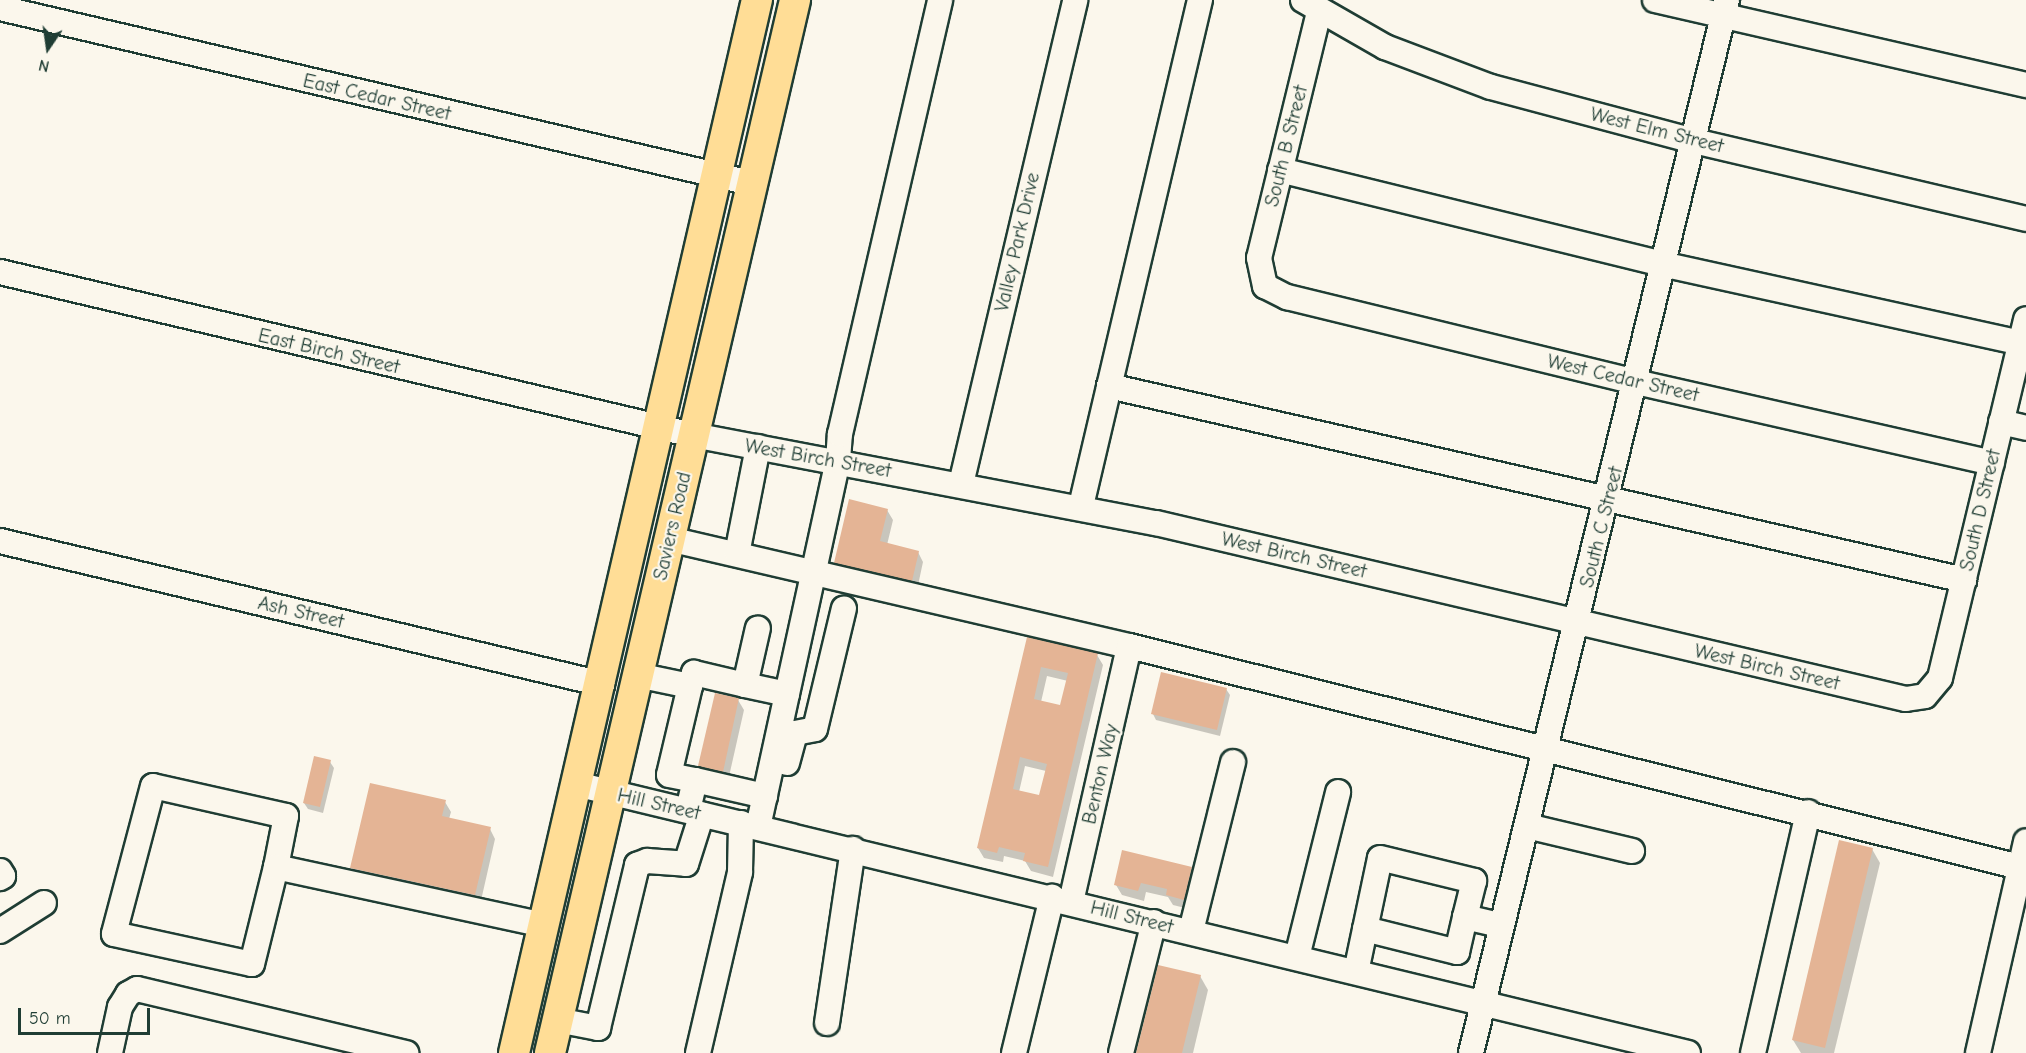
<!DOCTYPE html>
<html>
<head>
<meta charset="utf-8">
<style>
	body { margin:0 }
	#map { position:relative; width:2026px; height:1053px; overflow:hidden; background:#fbf7ec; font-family:"Comic Neue",sans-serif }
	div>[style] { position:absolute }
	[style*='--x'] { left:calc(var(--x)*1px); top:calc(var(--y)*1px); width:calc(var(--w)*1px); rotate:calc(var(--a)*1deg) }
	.shadow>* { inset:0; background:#0003 }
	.building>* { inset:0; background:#e4b495 }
	.roads { filter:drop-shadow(2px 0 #1f3d34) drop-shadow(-2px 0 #1f3d34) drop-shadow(0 2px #1f3d34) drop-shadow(0 -2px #1f3d34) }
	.minor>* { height:24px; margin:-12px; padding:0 12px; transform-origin:12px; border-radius:12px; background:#fbf7ec }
	.major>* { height:30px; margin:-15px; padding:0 15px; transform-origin:15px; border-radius:15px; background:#ffdd96 }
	span { translate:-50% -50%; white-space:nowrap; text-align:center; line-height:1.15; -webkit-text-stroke:4.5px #fbf7ec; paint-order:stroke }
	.street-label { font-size:20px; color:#1f3d34 }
	.north { position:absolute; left:18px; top:18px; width:60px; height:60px; -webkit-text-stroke:4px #fbf7ec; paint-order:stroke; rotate:193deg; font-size:16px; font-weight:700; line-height:24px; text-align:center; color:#1f3d34 }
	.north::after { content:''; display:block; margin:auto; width:21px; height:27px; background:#1f3d34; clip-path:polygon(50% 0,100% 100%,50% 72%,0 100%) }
	.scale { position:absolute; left:18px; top:1008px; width:132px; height:27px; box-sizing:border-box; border:3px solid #1f3d34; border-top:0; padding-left:8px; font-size:18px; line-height:21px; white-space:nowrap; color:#1f3d34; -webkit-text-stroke:4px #fbf7ec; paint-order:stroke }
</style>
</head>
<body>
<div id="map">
	<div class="shadow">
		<i style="clip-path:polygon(887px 510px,893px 520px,887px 545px,918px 552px,923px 562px,917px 590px,841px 572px,835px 562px)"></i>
		<i style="clip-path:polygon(evenodd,1028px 639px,1097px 655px,1103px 665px,1053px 877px,1031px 871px,1025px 861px,1004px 856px,1003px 862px,984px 858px,978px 848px,1028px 639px,1047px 676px,1068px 681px,1062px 707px,1041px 702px,1047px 676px,1028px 639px,1025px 766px,1046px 771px,1040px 797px,1019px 792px,1025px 766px)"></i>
		<i style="clip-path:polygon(1226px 689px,1230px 695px,1220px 736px,1156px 720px,1153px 714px)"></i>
		<i style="clip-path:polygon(738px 700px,744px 710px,728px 781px,705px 776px,700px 766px)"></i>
		<i style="clip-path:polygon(330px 762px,334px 768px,323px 813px,308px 809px,304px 803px)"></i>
		<i style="clip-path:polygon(445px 802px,451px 812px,449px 819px,490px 829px,495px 839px,480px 905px,358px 878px,352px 868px)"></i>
		<i style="clip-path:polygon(1872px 849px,1880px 863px,1834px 1053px,1801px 1053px,1793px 1040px)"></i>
		<i style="clip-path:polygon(1191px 868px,1197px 878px,1189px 909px,1173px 905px,1168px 897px,1146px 892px,1144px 901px,1122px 895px,1116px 885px)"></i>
		<i style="clip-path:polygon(1200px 976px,1208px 990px,1193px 1053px,1137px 1053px)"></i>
	</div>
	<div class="building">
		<i style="clip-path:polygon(849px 499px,888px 509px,880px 541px,919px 551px,912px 581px,834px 563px)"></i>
		<i style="clip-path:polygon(evenodd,1027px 637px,1098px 653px,1048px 867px,1023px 861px,1025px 853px,999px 847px,997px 853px,977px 848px,1027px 637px,1041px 667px,1068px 673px,1060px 705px,1034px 699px,1041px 667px,1027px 637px,1020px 757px,1047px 764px,1039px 795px,1013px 789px,1020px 757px)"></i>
		<i style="clip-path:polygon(1161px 672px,1227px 688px,1217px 730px,1151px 714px)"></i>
		<i style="clip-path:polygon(715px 693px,739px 698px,723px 772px,698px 766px)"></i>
		<i style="clip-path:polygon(314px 756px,331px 760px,320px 807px,303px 803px)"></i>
		<i style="clip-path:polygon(370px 783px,446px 800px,442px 816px,491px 827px,475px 895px,350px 868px)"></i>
		<i style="clip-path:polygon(1839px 840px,1873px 848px,1825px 1048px,1792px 1040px)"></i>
		<i style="clip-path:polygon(1122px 850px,1192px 867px,1184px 900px,1166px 895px,1167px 889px,1141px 883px,1138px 891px,1114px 885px)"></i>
		<i style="clip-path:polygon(1158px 965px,1201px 975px,1182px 1053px,1136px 1053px)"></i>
	</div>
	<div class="roads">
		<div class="minor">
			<i style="--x:1303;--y:0;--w:95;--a:29.8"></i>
			<i style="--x:1385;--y:47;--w:113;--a:20.7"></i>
			<i style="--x:1491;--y:87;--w:210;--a:14.9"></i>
			<i style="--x:1694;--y:141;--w:341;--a:13.2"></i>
			<i style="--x:1655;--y:0;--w:381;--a:12.9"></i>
			<i style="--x:0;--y:8;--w:775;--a:13.12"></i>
			<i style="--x:1319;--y:12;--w:253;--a:103.7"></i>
			<i style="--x:1259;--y:258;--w:29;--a:78"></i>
			<i style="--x:1265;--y:286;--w:25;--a:27"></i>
			<i style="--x:1287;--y:297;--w:359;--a:13.7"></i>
			<i style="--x:1636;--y:382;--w:365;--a:12.8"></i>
			<i style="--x:1280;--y:170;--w:393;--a:13.8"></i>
			<i style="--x:1662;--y:264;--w:367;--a:12.4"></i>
			<i style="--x:0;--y:272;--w:712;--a:13.24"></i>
			<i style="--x:693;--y:435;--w:471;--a:10.8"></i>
			<i style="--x:1156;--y:523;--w:770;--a:13.21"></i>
			<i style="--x:1906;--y:699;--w:19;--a:-9"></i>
			<i style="--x:1925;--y:696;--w:23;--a:-50"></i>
			<i style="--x:1940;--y:678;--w:369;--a:-76.5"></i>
			<i style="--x:1109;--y:386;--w:877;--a:12.78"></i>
			<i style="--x:2001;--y:422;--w:26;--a:13"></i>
			<i style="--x:961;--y:484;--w:497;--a:-76.7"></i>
			<i style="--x:1081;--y:506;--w:520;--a:-76.77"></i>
			<i style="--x:669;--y:539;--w:472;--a:13.1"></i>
			<i style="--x:1129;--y:646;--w:918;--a:13.93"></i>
			<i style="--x:0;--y:541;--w:619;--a:13.36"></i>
			<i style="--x:737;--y:554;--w:109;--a:-78.9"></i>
			<i style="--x:637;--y:675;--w:54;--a:11.7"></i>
			<i style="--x:690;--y:686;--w:91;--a:103.3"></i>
			<i style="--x:669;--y:775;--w:26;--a:11"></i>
			<i style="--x:695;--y:780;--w:31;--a:103"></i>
			<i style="--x:745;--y:685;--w:43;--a:12.1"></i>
			<i style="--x:690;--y:686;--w:14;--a:-73"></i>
			<i style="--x:694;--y:673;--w:52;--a:13.2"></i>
			<i style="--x:745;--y:685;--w:58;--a:-77.2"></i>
			<i style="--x:787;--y:763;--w:31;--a:-75"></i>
			<i style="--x:795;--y:733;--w:20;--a:-11"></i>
			<i style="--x:815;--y:729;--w:124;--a:-76.5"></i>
			<i style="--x:695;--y:780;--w:72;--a:12.9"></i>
			<i style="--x:576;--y:784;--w:1144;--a:13.6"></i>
			<i style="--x:1527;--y:826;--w:108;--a:13.4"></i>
			<i style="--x:758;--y:827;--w:375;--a:-77.7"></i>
			<i style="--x:838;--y:461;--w:27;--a:-86"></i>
			<i style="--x:840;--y:434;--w:445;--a:-77"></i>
			<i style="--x:276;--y:867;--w:52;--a:-78.9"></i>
			<i style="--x:286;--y:816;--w:136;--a:-167.3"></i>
			<i style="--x:153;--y:786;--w:153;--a:104.8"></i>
			<i style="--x:114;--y:934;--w:141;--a:12.3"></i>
			<i style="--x:252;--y:964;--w:100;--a:-76.1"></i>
			<i style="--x:276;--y:867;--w:274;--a:12.2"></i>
			<i style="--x:0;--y:871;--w:6;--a:59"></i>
			<i style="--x:3;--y:876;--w:4;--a:146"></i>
			<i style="--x:1071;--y:902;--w:262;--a:-77.2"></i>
			<i style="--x:1365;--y:929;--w:95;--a:14"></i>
			<i style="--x:1457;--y:952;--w:36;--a:-77"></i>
			<i style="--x:0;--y:931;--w:52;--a:-32.5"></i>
			<i style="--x:1191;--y:931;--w:174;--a:-76"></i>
			<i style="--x:1297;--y:957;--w:170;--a:-76"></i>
			<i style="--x:1356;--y:972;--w:116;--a:-78.1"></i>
			<i style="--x:1380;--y:858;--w:97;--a:13.7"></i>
			<i style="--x:1474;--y:881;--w:37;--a:104"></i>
			<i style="--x:1465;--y:917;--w:37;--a:13"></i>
			<i style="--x:557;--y:1020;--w:42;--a:11"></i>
			<i style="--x:598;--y:1028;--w:168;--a:-76.5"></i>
			<i style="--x:637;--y:865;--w:11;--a:-22"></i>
			<i style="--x:647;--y:861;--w:39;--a:4"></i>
			<i style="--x:686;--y:864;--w:52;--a:-72.3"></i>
			<i style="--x:827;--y:1023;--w:176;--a:-81.5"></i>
			<i style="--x:110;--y:1053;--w:47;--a:-77.7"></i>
			<i style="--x:120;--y:1007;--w:15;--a:-58"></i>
			<i style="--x:128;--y:994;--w:10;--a:-29"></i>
			<i style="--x:137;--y:989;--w:277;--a:13.4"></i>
			<i style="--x:698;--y:1053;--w:186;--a:-76.9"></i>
			<i style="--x:740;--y:872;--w:49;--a:-88.8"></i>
			<i style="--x:1014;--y:1053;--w:161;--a:-76.3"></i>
			<i style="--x:1121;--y:1053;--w:135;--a:-75.9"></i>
			<i style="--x:1471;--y:1053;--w:1084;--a:-76.34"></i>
			<i style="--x:1753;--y:1053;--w:247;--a:-77.1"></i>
			<i style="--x:1978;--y:1053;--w:217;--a:-77.2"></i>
		</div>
		<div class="major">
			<i style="--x:514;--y:1053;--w:1081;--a:-77.01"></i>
			<i style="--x:550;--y:1053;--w:1081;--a:-76.9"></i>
		</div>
	</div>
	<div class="street-label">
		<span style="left:377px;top:97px;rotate:13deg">East Cedar Street</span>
		<span style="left:1657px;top:130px;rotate:14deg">West Elm Street</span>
		<span style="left:1286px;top:146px;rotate:-76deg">South B Street</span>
		<span style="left:1017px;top:242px;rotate:-77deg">Valley Park Drive</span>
		<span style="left:329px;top:351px;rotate:13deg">East Birch Street</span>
		<span style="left:1623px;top:378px;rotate:13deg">West Cedar Street</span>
		<span style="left:818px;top:458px;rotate:10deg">West Birch Street</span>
		<span style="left:1980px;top:510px;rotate:-77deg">South D Street</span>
		<span style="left:672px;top:526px;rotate:-77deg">Saviers Road</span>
		<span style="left:1601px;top:527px;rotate:-76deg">South C Street</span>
		<span style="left:1294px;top:555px;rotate:13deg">West Birch Street</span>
		<span style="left:301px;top:612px;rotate:13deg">Ash Street</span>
		<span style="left:1767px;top:667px;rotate:13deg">West Birch Street</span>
		<span style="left:1100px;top:774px;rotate:-77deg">Benton Way</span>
		<span style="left:659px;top:804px;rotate:13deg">Hill Street</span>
		<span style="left:1132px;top:917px;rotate:14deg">Hill Street</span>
	</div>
	<div class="north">N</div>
	<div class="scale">50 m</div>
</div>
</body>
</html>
